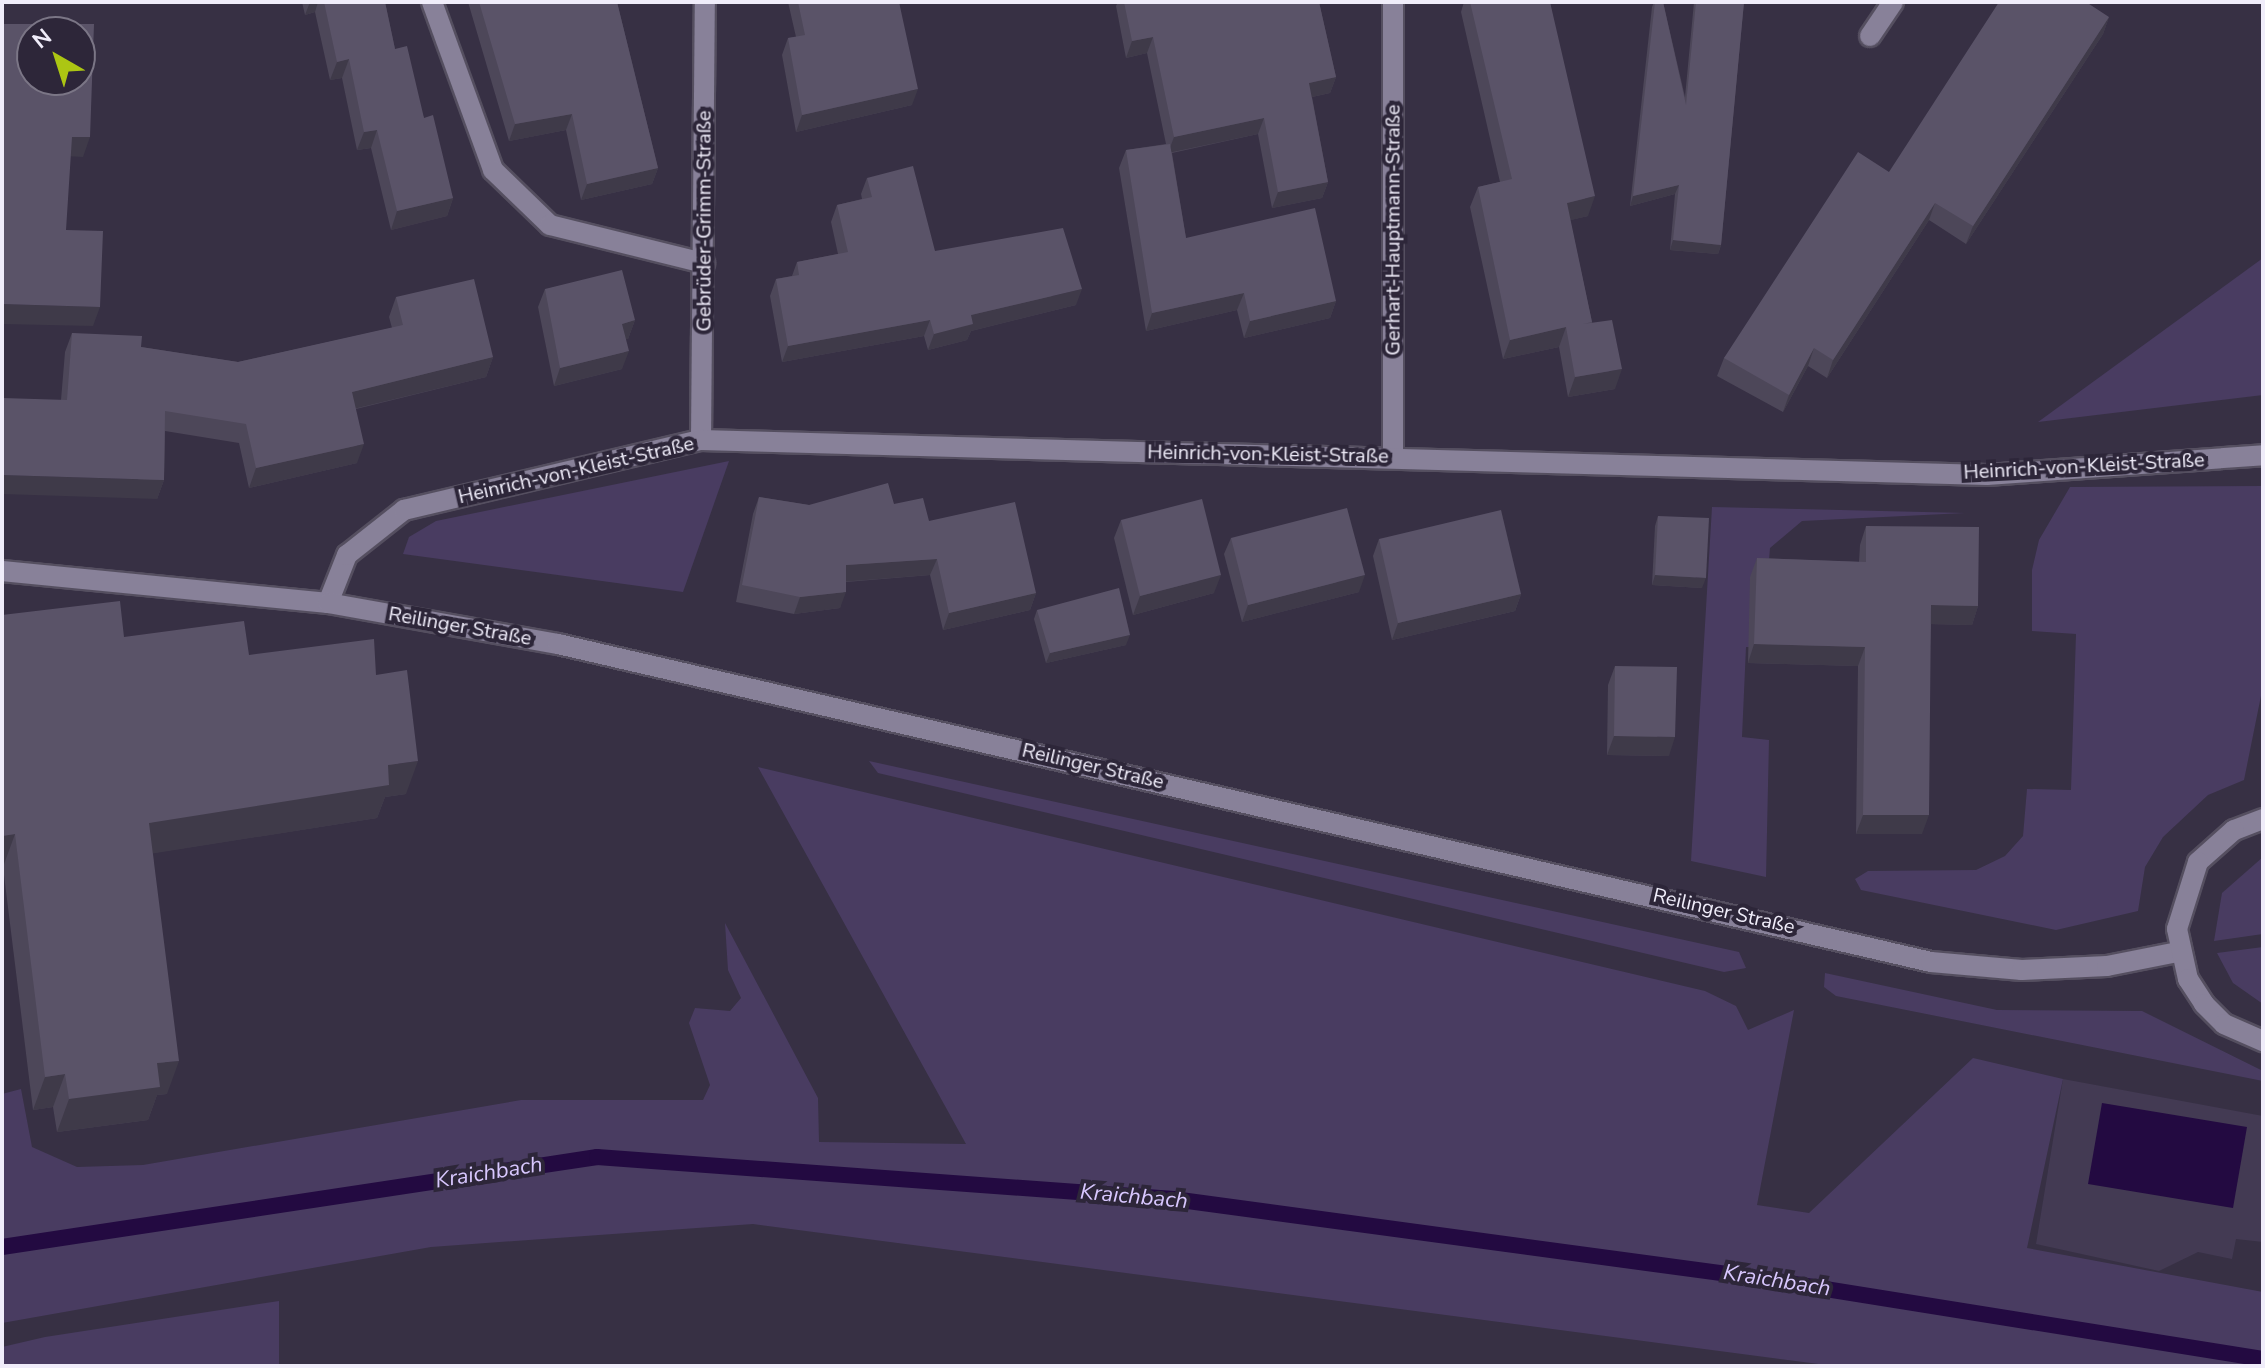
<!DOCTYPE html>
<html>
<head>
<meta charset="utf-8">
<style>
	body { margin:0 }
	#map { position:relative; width:2265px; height:1368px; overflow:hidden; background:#373044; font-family:"Nunito Sans",sans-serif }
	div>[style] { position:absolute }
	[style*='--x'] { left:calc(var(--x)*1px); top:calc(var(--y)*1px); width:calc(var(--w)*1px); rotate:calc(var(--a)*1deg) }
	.built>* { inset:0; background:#433a53 }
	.green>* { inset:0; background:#493c61 }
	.water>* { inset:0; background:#230a41 }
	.stream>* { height:16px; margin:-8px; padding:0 8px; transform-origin:8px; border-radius:8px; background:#230a41 }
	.roads { filter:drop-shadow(2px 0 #554f60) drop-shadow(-2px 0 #554f60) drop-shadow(0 2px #554f60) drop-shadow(0 -2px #554f60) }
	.minor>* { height:20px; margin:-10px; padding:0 10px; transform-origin:10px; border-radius:10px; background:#888199 }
	.secondary>* { height:20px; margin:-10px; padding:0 10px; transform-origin:10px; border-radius:10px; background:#888199 }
	.wall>* { inset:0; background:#4d4759 }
	.shaded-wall>* { inset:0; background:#3f3a49 }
	.building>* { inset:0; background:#5a5368 }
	span { translate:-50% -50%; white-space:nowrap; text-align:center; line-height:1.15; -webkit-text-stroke:8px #2d2639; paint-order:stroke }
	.street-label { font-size:20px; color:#f0edfa }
	.water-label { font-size:22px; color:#d8c7fe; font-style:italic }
	.frame { position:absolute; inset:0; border:4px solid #f0edfa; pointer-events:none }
	.north { position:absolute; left:16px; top:16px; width:80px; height:80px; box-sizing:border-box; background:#2d2639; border:2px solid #7b7686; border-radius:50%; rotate:321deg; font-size:22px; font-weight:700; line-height:32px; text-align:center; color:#f0edfa }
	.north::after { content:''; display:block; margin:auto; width:28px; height:36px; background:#acc613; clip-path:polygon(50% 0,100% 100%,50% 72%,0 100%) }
</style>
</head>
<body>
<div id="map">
	<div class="built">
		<i style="clip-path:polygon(2063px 1079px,2263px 1116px,2263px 1242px,2236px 1239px,2232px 1259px,2198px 1252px,2159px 1271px,2036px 1244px)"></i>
	</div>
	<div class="green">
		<i style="clip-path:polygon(2263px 258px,2263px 395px,2038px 422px)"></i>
		<i style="clip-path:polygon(729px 461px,683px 592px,403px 554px,409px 537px,436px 521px)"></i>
		<i style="clip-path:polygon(2263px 486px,2263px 686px,2244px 780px,2208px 795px,2163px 837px,2145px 867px,2138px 911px,2056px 930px,1861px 890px,1855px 879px,1868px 871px,1976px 870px,2005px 856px,2023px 836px,2027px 789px,2071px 790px,2076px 634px,2032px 631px,2032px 570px,2039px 540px,2070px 487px)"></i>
		<i style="clip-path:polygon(1712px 507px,1965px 513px,1802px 521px,1770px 548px,1762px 647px,1746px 647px,1742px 737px,1769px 740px,1766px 877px,1691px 861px)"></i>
		<i style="clip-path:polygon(869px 761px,1739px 952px,1746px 968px,1724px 972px,878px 773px)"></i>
		<i style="clip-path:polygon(758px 767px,1705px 991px,1736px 1006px,1748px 1030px,1794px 1010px,1757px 1205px,1809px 1213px,1973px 1058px,2063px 1079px,2027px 1248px,2263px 1292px,2263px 1366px,1834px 1366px,753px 1224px,431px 1247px,2px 1323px,2px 1094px,21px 1089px,32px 1147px,77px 1167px,143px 1165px,521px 1100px,703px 1100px,710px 1085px,689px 1023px,695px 1008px,730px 1011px,741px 998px,728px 970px,725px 923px,818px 1098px,819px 1142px,966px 1144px)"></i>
		<i style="clip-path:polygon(2263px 857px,2263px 934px,2214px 941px,2222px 893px)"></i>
		<i style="clip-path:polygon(2263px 947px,2263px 1004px,2233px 983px,2217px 953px)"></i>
		<i style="clip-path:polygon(1825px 973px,1997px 1010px,2142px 1011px,2263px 1071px,2263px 1081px,1836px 996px,1824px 987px)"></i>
		<i style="clip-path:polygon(279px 1301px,279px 1366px,2px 1366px,2px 1347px,45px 1337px)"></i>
	</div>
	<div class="water">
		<i style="clip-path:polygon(2102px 1103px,2247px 1127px,2233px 1208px,2088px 1184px)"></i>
	</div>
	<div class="stream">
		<i style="--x:2;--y:1247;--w:602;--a:-8.6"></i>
		<i style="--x:597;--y:1157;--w:578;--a:4.17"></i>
		<i style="--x:1173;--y:1199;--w:589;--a:7.7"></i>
		<i style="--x:1757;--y:1278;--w:512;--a:9.09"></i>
	</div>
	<div class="roads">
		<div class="minor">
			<i style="--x:432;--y:2;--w:179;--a:70"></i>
			<i style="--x:493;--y:170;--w:79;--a:44"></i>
			<i style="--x:550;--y:225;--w:159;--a:13.9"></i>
			<i style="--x:1870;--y:36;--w:41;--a:-55.9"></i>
			<i style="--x:701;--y:440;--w:438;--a:-89.5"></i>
			<i style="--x:1393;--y:458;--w:456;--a:-90"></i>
			<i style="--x:328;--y:603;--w:52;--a:-68.4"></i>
			<i style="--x:347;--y:555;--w:73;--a:-38.3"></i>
			<i style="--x:404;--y:510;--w:305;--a:-13.3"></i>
			<i style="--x:701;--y:440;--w:1286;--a:1.56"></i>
			<i style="--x:1987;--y:475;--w:277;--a:-4.1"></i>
		</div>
		<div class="secondary">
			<i style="--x:2;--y:571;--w:328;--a:5.6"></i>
			<i style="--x:328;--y:603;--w:234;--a:10.1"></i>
			<i style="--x:558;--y:644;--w:1409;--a:13.04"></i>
			<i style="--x:1931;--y:962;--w:91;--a:5"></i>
			<i style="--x:2022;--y:970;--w:85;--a:-2.7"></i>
			<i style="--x:2107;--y:966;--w:72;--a:-11.2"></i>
			<i style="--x:2263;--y:819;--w:31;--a:159"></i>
			<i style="--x:2234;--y:830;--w:48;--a:138.4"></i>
			<i style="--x:2198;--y:862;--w:70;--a:107.4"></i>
			<i style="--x:2177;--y:929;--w:51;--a:77.6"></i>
			<i style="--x:2188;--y:979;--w:30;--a:57"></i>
			<i style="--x:2204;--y:1004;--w:28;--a:45"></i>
			<i style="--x:2224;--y:1024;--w:43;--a:23.6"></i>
		</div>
	</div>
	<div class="wall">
		<i style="clip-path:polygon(302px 2px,385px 2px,395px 49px,424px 118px,453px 198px,447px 216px,391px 230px,371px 148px,357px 150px,342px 78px,330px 80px,315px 12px,305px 15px)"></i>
		<i style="clip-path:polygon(468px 2px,617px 2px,658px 168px,652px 184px,581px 200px,566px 130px,509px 141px)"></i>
		<i style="clip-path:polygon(788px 2px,899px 2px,912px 105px,796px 132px,782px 55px,788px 38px,796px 37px)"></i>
		<i style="clip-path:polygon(1118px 2px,1319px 2px,1336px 77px,1330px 93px,1312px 97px,1328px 182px,1322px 198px,1272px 208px,1258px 134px,1172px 153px,1186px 238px,1336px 301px,1330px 318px,1244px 338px,1237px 310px,1146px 331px,1119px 168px,1126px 150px,1166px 144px,1147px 53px,1126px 58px,1116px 6px)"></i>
		<i style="clip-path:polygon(1464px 2px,1550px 2px,1588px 216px,1570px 220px,1592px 322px,1615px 389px,1568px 397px,1559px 347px,1503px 359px,1470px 207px,1478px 187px,1500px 182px,1461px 12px)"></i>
		<i style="clip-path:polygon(1654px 2px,1663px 2px,1685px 97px,1694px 2px,1744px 2px,1721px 245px,1718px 254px,1670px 250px,1675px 194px,1630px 206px,1652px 7px)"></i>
		<i style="clip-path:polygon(2109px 17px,2103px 34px,1966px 244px,1929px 220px,1827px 378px,1808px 366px,1783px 412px,1717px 376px,1724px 358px,1889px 172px)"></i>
		<i style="clip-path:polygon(867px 178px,935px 251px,1076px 305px,971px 331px,967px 340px,928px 350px,924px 336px,782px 362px,770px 296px,776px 279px,792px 276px,797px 262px,838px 254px,831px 222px,837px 205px,862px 199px,861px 194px)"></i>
		<i style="clip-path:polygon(545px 289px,635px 320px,628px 339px,626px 339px,622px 369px,554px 386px,538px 307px)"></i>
		<i style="clip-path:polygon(396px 297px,493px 357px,486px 377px,356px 409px,357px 463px,249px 488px,239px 443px,165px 431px,164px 480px,157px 499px,61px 400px,65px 352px,72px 333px,141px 347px,238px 362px,392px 328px,389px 317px)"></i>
		<i style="clip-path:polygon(759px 497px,809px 505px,894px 504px,929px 521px,1036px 593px,1030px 610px,943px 630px,930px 575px,846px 582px,840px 608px,794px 614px,736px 602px,753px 514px)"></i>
		<i style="clip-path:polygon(1658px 516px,1702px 588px,1652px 585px,1655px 526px)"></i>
		<i style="clip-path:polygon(1121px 520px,1214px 593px,1133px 615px,1114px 538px)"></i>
		<i style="clip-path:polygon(1866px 526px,1978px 606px,1972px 625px,1931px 624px,1922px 834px,1856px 834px,1858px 666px,1748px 663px,1750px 577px,1757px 558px,1859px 562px,1860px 545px)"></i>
		<i style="clip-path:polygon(1231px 538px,1359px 592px,1242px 622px,1224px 554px)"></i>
		<i style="clip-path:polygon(1379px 539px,1521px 594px,1515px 611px,1392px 640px,1373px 556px)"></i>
		<i style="clip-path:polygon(1037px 610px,1126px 645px,1046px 663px,1034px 619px)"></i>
		<i style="clip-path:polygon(2px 615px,124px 637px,376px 675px,406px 794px,385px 797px,377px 818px,153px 853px,167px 1094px,157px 1095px,148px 1120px,57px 1132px,53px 1107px,33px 1110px,3px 867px,2px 867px)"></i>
		<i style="clip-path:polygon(1615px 666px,1669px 756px,1607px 755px,1608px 685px)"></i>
	</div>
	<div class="shaded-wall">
		<i style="clip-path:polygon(310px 2px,318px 2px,315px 12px,305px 15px)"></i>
		<i style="clip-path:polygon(2109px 17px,2103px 34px,1966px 244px,1973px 226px)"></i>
		<i style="clip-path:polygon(1153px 37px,1147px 53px,1126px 58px,1132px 41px)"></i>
		<i style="clip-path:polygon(349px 59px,342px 78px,330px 80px,337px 62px)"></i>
		<i style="clip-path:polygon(1336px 77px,1330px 93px,1303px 99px,1309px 83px)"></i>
		<i style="clip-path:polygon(918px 89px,912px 105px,796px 132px,802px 115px)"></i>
		<i style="clip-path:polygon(572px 114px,566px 130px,509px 141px,515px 124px)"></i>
		<i style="clip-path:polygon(1264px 118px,1258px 134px,1168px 153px,1174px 137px)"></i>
		<i style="clip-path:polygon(377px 130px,371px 148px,357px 150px,364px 132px)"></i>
		<i style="clip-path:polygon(72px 137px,90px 137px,83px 157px,65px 156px)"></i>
		<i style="clip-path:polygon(658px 168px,652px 184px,581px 200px,587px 184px)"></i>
		<i style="clip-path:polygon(1328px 182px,1322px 198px,1272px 208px,1278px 192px)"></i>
		<i style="clip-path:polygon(1679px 185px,1675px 194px,1630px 206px,1633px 196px)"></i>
		<i style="clip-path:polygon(1595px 196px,1588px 216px,1559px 223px,1567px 203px)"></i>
		<i style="clip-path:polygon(453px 198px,447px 216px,391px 230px,397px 211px)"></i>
		<i style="clip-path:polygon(1935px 203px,1929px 220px,1827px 378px,1833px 360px)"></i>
		<i style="clip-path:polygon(1673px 240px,1721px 245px,1718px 254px,1670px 250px)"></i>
		<i style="clip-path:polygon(1082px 289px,1076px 305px,971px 331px,967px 340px,928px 350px,934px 334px,971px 315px)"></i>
		<i style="clip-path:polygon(1244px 293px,1237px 310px,1146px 331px,1152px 313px)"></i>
		<i style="clip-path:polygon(1336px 301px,1330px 318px,1244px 338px,1250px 321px)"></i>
		<i style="clip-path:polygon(2px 304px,100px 307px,93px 326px,2px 324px)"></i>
		<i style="clip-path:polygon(635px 320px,628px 339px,616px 342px,622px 324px)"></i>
		<i style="clip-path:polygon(930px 320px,924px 336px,782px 362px,788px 346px)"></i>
		<i style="clip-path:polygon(1566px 327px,1559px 347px,1503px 359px,1510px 340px)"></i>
		<i style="clip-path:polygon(1814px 348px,1808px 366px,1783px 412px,1789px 395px)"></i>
		<i style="clip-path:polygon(629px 351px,622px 369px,554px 386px,560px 368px)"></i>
		<i style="clip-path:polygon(493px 357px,486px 377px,345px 411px,352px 392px)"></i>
		<i style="clip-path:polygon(1622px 369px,1615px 389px,1568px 397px,1575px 377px)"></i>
		<i style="clip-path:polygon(364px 444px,357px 463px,249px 488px,256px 468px)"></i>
		<i style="clip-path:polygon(2px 475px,164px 480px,157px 499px,2px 494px)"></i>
		<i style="clip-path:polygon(937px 559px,930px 575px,840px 582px,846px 565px)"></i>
		<i style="clip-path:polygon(1221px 575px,1214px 593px,1133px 615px,1140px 596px)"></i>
		<i style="clip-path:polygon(1365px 575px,1359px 592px,1242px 622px,1248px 605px)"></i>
		<i style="clip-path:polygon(1655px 575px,1706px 578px,1702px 588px,1652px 585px)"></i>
		<i style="clip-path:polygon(846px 592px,840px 608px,794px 614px,800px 597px)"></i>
		<i style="clip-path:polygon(1036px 593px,1030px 610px,943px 630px,949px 613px)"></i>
		<i style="clip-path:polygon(1521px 594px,1515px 611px,1392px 640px,1398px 623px)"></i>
		<i style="clip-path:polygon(1931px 605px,1978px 606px,1972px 625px,1925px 624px)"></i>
		<i style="clip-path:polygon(1130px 635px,1126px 645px,1046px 663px,1050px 653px)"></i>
		<i style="clip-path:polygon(1754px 644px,1865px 647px,1858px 666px,1748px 663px)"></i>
		<i style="clip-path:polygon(1614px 736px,1675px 737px,1669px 756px,1607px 755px)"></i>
		<i style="clip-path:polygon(418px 761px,406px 794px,385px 797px,377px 818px,137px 856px,149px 823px,388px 765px)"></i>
		<i style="clip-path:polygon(1863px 815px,1929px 815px,1922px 834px,1856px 834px)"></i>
		<i style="clip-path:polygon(15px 834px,3px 867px,2px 867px,2px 836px)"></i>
		<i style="clip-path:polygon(179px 1061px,167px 1094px,157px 1095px,148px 1120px,57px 1132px,69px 1099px,157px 1063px)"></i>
		<i style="clip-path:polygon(65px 1074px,53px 1107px,33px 1110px,45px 1077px)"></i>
	</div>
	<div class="building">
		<i style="clip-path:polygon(324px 2px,385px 2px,395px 49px,407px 46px,424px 118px,433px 115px,453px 198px,397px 211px,377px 130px,364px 132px,349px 59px,337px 62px)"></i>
		<i style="clip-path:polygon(479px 2px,617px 2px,658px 168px,587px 184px,572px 114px,515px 124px)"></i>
		<i style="clip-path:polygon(798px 2px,899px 2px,918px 89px,802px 115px,788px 38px,805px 35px)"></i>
		<i style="clip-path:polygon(1124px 2px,1319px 2px,1336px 77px,1309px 83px,1328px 182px,1278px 192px,1264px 118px,1174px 137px,1153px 37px,1132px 41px)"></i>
		<i style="clip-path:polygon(1470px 2px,1550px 2px,1595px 196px,1567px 203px,1592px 322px,1583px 324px,1612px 320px,1622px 369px,1575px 377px,1566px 327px,1510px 340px,1478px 187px,1512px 179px)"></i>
		<i style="clip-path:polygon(1655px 2px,1663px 2px,1686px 105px,1696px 2px,1744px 2px,1721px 245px,1673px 240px,1679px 185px,1633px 196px)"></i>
		<i style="clip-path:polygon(1999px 2px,2086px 2px,2109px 17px,1973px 226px,1935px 203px,1833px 360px,1814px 348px,1789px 395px,1724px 358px,1858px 152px,1889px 172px)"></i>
		<i style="clip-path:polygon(evenodd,2px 24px,94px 24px,90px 137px,72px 137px,66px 230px,103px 231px,100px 307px,2px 304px,2px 24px,32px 32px,80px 32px,80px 80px,32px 80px,32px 32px)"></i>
		<i style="clip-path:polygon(1170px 144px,1186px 238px,1315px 208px,1336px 301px,1250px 321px,1244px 293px,1152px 313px,1126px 150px)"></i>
		<i style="clip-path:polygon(913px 166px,935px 251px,1063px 228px,1082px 289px,971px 315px,973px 324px,934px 334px,930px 320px,788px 346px,776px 279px,799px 275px,797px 262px,848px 252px,837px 205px,872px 197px,867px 178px)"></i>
		<i style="clip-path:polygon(622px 270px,635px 320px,622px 324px,629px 351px,560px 368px,545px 289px)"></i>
		<i style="clip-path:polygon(474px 279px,493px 357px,352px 392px,364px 444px,256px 468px,246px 424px,165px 411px,164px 480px,2px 475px,2px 398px,67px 400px,72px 333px,142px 336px,141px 347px,238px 362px,403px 325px,396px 297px)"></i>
		<i style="clip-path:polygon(888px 483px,894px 504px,923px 498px,929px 521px,1015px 502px,1036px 593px,949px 613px,937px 559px,846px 565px,846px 592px,800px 597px,742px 585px,759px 497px,809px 505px)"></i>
		<i style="clip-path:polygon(1202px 499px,1221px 575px,1140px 596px,1121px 520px)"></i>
		<i style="clip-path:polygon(1347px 508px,1365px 575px,1248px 605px,1231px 538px)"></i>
		<i style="clip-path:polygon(1501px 510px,1521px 594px,1398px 623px,1379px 539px)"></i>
		<i style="clip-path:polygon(1658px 516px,1709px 518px,1706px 578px,1655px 575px)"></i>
		<i style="clip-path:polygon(1866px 526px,1979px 527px,1978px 606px,1931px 605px,1929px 815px,1863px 815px,1865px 647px,1754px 644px,1757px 558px,1866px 562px)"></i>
		<i style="clip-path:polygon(1119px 588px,1130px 635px,1050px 653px,1037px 610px)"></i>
		<i style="clip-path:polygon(120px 601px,124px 637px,244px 621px,249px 655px,374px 639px,376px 675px,407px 670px,418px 761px,388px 765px,389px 785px,149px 823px,179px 1061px,157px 1063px,160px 1087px,69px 1099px,65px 1074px,45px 1077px,15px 834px,2px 836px,2px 689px,3px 689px,2px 615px)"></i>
		<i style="clip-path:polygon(1615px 666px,1677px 667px,1675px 737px,1614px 736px)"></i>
	</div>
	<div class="street-label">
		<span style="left:704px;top:221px;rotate:-90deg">Gebrüder-Grimm-Straße</span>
		<span style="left:1393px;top:230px;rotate:-90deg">Gerhart-Hauptmann-Straße</span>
		<span style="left:1268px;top:454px;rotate:1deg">Heinrich-von-Kleist-Straße</span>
		<span style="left:2084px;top:466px;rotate:-3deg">Heinrich-von-Kleist-Straße</span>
		<span style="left:576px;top:470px;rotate:-13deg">Heinrich-von-Kleist-Straße</span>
		<span style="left:460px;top:626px;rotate:10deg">Reilinger Straße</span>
		<span style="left:1093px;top:766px;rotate:13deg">Reilinger Straße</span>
		<span style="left:1724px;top:911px;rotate:13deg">Reilinger Straße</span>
	</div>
	<div class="water-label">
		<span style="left:489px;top:1173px;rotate:-9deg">Kraichbach</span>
		<span style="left:1134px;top:1197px;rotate:5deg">Kraichbach</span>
		<span style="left:1777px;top:1281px;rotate:9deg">Kraichbach</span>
	</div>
	<div class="frame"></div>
	<div class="north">N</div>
</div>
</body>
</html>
